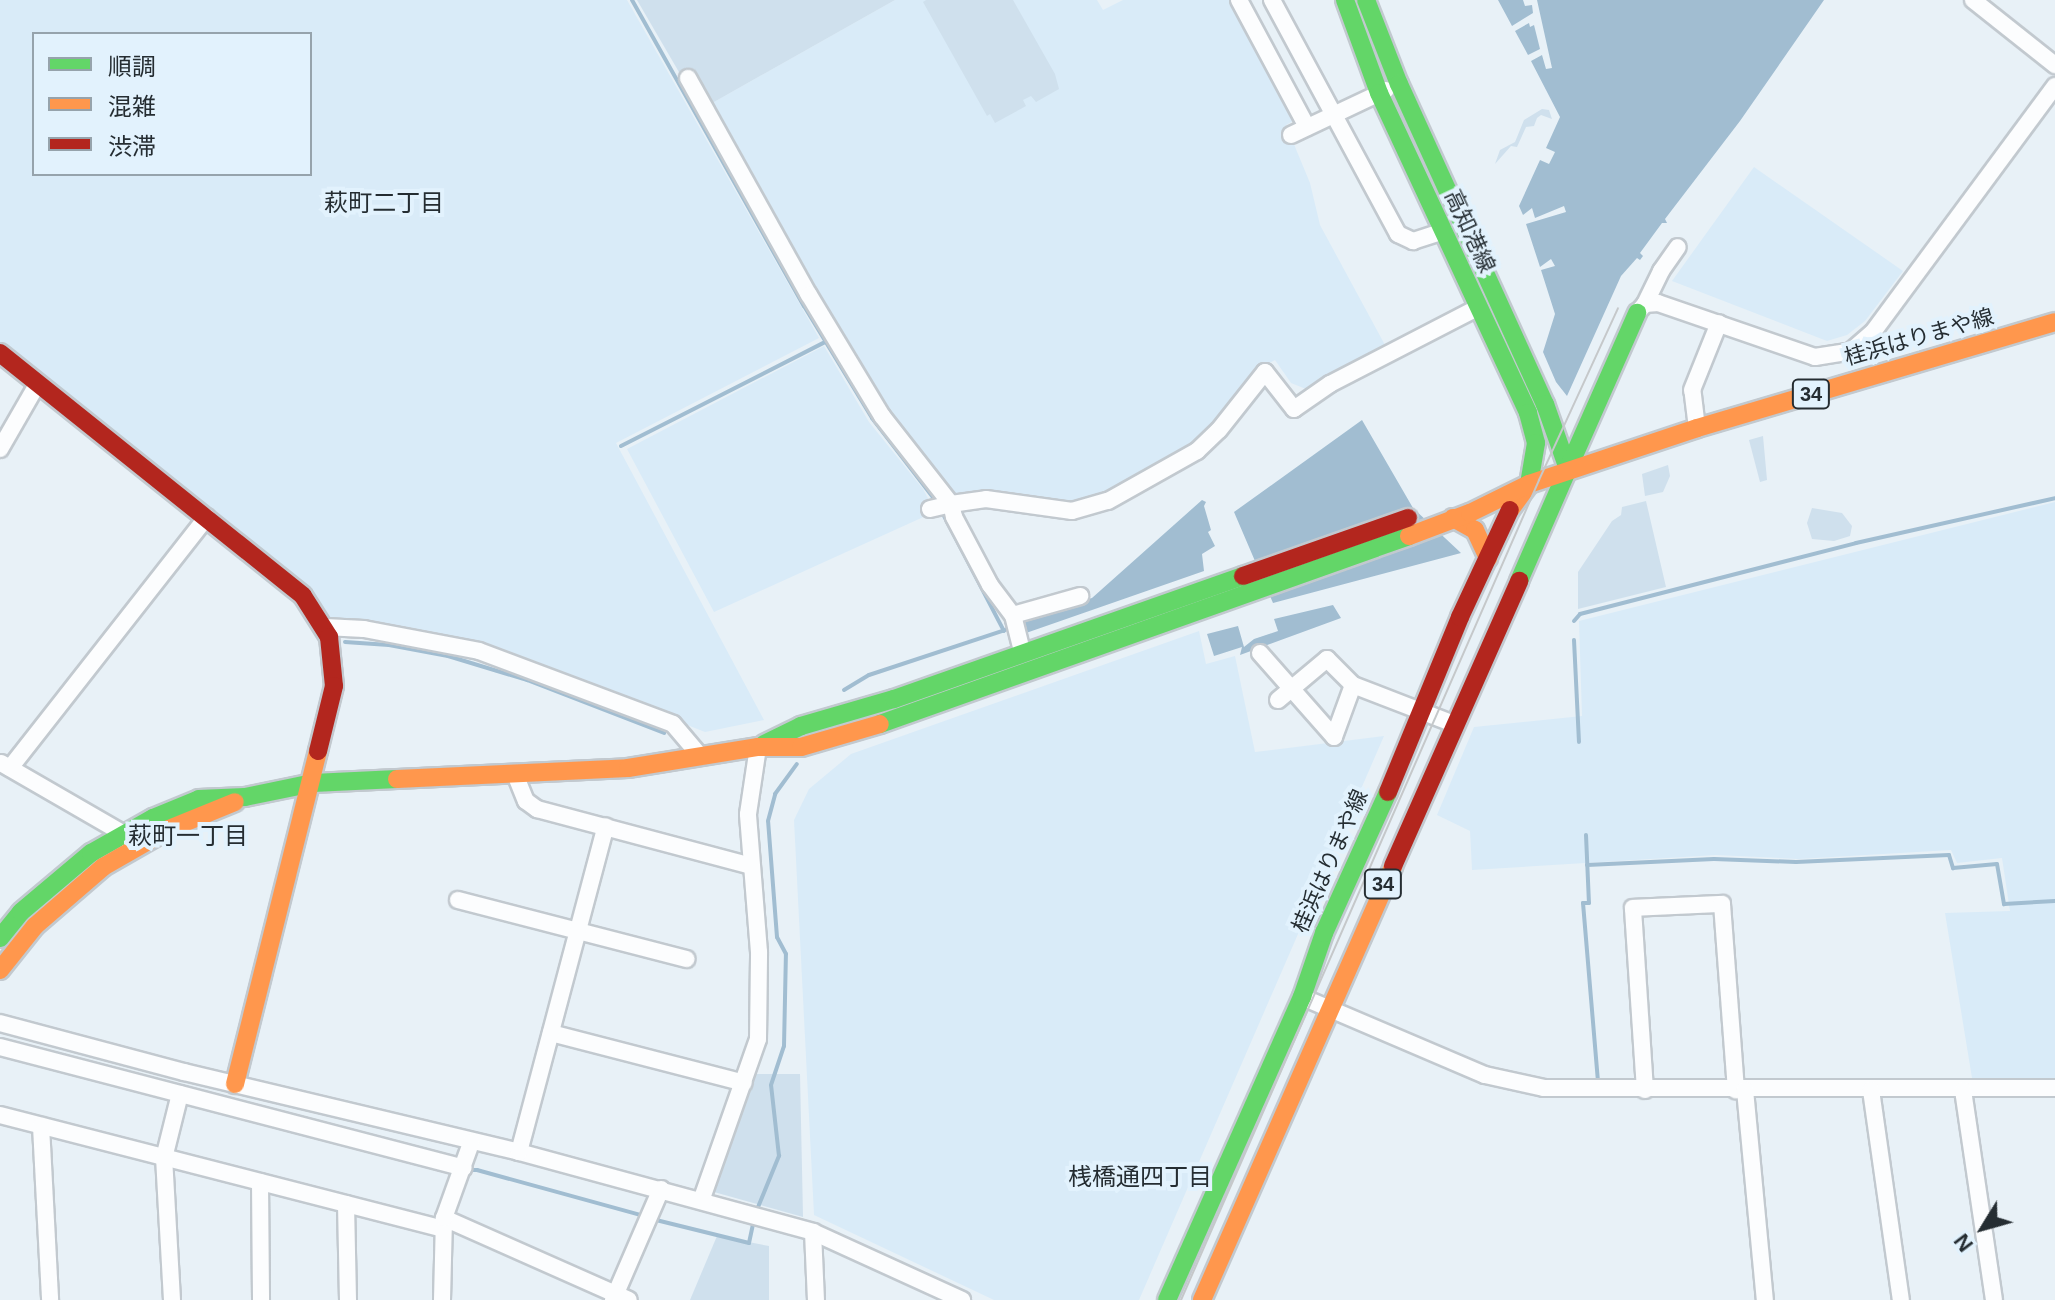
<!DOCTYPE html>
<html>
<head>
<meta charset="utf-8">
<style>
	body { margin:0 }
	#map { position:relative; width:2055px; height:1300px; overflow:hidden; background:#e8f1f7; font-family:Helvetica,"Noto Sans JP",sans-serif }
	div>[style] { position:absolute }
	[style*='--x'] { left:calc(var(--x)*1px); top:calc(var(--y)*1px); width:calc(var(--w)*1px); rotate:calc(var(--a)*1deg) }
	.built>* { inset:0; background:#d9ebf8 }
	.green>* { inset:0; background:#cfe0ed }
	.water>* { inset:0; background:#a1bdd1 }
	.stream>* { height:4px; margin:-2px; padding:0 2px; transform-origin:2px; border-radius:2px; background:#a1bdd1 }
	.roads { filter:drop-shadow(2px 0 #c2c9cf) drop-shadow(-2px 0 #c2c9cf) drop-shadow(0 2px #c2c9cf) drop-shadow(0 -2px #c2c9cf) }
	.street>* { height:16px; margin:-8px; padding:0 8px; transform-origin:8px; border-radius:8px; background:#fcfdfe }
	.fast>* { height:18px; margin:-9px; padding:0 9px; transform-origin:9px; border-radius:9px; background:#63d668 }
	.slow>* { height:18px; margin:-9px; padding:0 9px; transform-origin:9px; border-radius:9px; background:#ff974d }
	.jam>* { height:18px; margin:-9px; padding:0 9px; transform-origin:9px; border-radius:9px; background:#b3261e }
	.tram>* { height:2px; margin:-1px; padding:0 1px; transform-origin:1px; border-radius:1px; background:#c5c8ca }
	span { translate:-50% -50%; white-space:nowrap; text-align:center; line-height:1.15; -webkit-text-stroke:8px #e2f2fd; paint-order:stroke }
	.shield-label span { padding:2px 6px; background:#e2f2fd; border:2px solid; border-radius:6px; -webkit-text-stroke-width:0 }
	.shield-label { font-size:20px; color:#252d32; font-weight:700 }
	.street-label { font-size:22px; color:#252d32 }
	.neighbourhood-label { font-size:24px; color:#252d32 }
	.legend { position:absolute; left:32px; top:32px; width:280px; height:144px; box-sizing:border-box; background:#e2f2fd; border:2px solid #96a3ac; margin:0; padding:10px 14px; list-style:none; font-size:24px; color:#252d32 }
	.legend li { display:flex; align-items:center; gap:16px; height:40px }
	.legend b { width:40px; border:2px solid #96a3ac }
	.north { position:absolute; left:1943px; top:1188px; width:80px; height:80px; -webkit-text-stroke:6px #e2f2fd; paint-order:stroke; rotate:233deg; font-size:22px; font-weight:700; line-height:32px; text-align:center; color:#252d32 }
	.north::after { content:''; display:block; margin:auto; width:28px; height:36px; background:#252d32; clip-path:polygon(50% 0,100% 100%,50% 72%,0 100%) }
</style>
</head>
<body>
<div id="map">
	<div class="built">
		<i style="clip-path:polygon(evenodd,0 0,627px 0,819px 338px,616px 443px,764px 720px,705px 732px,543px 668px,330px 621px,0 346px,0 0,34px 34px,310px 34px,310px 174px,34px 174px,34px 34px)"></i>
		<i style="clip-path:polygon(895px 0,1097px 0,1103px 10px,1123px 0,1237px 0,1300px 117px,1286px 125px,1310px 183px,1320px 225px,1385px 345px,1306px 389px,1291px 383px,1275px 360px,1256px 370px,1221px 418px,1195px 444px,1120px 489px,1071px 504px,965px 493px,951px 496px,883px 413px,707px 106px)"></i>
		<i style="clip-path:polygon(1754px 167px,1903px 271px,1865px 321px,1847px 335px,1827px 341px,1672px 281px)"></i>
		<i style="clip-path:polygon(824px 346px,869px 422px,923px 489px,931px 504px,930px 514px,714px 612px,627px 449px)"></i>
		<i style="clip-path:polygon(2055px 502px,2055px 1078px,1972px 1078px,1945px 913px,2010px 911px,2002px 858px,1957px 863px,1951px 850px,1798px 859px,1716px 855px,1472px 870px,1470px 831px,1437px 815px,1474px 727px,1582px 716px,1579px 621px)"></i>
		<i style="clip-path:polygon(1199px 631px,1206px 664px,1235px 656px,1255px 752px,1384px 736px,1139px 1300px,994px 1300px,814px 1215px,794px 820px,809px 789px,851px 754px)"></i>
	</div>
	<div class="green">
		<i style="clip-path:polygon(637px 0,895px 0,707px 106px,683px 79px)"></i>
		<i style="clip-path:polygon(926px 0,1013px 0,1055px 74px,1059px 89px,1036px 102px,1031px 96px,1023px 100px,1026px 106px,995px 123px,990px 114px,987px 116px,923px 2px)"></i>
		<i style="clip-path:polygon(1542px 109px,1549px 110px,1552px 119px,1541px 115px,1537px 118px,1534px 126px,1526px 127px,1517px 147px,1511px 146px,1495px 164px,1500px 150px,1515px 142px,1524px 120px)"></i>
		<i style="clip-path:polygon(1763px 436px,1767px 480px,1760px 482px,1749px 440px)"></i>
		<i style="clip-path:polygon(1668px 465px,1670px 476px,1663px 492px,1645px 496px,1642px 474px)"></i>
		<i style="clip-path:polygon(1646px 501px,1666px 587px,1578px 609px,1578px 572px,1612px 521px,1621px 515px,1622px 507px)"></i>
		<i style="clip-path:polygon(1812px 508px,1842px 513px,1852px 526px,1850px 536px,1834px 541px,1812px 539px,1807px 523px)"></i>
		<i style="clip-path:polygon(754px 1074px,800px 1074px,803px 1217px,714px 1192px)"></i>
		<i style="clip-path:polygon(717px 1236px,769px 1246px,769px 1300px,690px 1300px)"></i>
	</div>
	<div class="water">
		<i style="clip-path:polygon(1498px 0,1523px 0,1525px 6px,1532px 5px,1533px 13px,1512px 26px)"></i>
		<i style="clip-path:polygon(1537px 0,1824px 0,1740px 121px,1665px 219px,1667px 223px,1662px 223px,1640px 253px,1643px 256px,1640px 260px,1637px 258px,1621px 276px,1567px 396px,1556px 382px,1543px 352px,1555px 314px,1541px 270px,1555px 266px,1551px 259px,1540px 267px,1526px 224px,1566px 212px,1564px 206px,1535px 218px,1532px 208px,1523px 215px,1519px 206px,1540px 160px,1549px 164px,1555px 152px,1546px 148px,1560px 117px,1531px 61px,1542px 55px,1546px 69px,1552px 68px)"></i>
		<i style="clip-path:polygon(1529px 23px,1530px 27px,1534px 25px,1540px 49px,1528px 55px,1515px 31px)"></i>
		<i style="clip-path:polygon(1362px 420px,1413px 508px,1461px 553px,1273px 603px,1234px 512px)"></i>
		<i style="clip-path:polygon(1202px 500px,1206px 502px,1204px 506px,1211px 530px,1208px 532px,1215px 546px,1202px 554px,1204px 571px,1009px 639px,1004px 622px,1092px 598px)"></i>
		<i style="clip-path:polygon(1333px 605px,1341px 618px,1240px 655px,1242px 647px,1214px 656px,1207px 634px,1238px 626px,1244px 647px,1254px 639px,1278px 631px,1274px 619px)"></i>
	</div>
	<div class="stream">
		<i style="--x:632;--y:0;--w:351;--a:60.7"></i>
		<i style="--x:804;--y:306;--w:131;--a:58.7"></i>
		<i style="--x:872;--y:418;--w:105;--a:52.4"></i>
		<i style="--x:621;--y:446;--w:231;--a:-27"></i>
		<i style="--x:942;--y:512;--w:134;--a:62.5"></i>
		<i style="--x:1574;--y:621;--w:9;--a:-49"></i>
		<i style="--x:1580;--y:614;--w:285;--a:-14.4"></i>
		<i style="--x:1856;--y:543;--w:204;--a:-12.7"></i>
		<i style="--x:1574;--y:640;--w:102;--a:87.2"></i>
		<i style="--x:345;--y:642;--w:44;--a:3.9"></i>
		<i style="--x:389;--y:645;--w:60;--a:10.6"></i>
		<i style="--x:448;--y:656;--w:83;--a:16.9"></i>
		<i style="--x:527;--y:680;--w:147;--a:21.1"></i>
		<i style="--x:844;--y:690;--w:29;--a:-31"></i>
		<i style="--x:869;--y:675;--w:143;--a:-18.3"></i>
		<i style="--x:1586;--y:835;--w:68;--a:87.5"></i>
		<i style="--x:1589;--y:903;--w:6;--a:180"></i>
		<i style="--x:1583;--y:903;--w:178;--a:85.2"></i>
		<i style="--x:1587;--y:865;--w:127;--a:-2.7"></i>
		<i style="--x:1714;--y:859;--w:82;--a:2.1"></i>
		<i style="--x:1796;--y:862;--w:153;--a:-2.6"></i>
		<i style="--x:1949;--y:855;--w:14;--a:73"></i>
		<i style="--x:1953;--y:868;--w:44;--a:-5.2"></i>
		<i style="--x:1997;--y:864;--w:41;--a:80.1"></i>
		<i style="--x:2004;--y:904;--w:51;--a:-3.4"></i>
		<i style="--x:467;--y:1170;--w:10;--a:0"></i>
		<i style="--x:477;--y:1170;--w:173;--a:15.4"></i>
		<i style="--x:756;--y:1212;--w:61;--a:-67.7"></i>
		<i style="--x:779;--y:1156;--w:71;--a:-96.4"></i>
		<i style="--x:771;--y:1085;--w:41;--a:-71.6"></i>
		<i style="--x:784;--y:1046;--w:92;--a:-88.8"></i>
		<i style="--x:786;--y:954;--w:19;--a:-118"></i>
		<i style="--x:777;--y:937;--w:116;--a:-94.4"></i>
		<i style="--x:768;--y:821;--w:28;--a:-75"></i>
		<i style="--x:775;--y:794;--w:37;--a:-54"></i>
		<i style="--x:652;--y:1219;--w:100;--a:13.9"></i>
		<i style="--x:749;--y:1243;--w:24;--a:-78"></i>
	</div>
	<div class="roads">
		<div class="street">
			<i style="--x:1239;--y:0;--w:144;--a:61.8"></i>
			<i style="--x:1272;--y:0;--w:266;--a:61.7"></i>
			<i style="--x:1398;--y:234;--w:17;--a:25"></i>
			<i style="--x:1413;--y:241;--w:33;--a:-18"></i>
			<i style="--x:1973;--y:0;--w:105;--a:38.4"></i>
			<i style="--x:688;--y:78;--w:248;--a:60.9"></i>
			<i style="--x:809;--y:295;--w:141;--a:58.9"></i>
			<i style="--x:882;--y:416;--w:112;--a:51.9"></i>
			<i style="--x:951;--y:504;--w:35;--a:-8"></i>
			<i style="--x:986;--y:499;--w:87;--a:7.9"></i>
			<i style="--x:1072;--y:511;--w:37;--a:-16"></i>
			<i style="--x:1108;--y:501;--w:102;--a:-29.3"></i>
			<i style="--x:1197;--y:451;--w:30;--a:-44"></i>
			<i style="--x:1219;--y:430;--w:74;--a:-51.6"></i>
			<i style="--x:1265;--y:372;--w:47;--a:51.9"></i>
			<i style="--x:1294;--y:409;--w:44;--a:-34.8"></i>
			<i style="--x:1330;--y:384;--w:168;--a:-27.3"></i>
			<i style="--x:1291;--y:135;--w:105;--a:-25.3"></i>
			<i style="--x:1645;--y:304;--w:37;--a:-64"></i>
			<i style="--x:1661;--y:271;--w:29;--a:-55"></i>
			<i style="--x:1637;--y:313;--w:12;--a:-48"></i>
			<i style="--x:1645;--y:304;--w:13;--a:-4"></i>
			<i style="--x:1658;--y:303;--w:166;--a:19"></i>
			<i style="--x:1815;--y:357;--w:36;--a:-9"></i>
			<i style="--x:1851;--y:351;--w:29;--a:-41"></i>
			<i style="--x:1873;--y:332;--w:306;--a:-53.5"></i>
			<i style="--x:1697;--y:428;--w:38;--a:-97"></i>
			<i style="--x:1692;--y:390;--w:72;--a:-68.1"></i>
			<i style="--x:0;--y:449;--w:76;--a:-60.1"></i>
			<i style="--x:930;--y:509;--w:22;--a:-13"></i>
			<i style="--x:951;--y:504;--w:13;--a:77"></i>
			<i style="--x:954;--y:517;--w:77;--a:62.1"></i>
			<i style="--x:990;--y:585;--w:38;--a:53"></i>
			<i style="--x:1013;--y:615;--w:70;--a:-15.8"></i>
			<i style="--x:1013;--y:615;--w:38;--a:76"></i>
			<i style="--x:325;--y:627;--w:39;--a:3"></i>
			<i style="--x:364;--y:629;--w:117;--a:10.8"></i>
			<i style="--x:479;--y:651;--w:207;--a:20.6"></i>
			<i style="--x:673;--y:724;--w:43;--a:49.7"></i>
			<i style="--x:1260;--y:653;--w:112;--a:48.6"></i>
			<i style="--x:1334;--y:737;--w:55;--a:-69.9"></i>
			<i style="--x:1278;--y:700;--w:64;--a:-39.9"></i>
			<i style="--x:1327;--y:659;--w:37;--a:45"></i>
			<i style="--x:1353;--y:685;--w:108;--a:21.1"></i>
			<i style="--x:1;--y:763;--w:140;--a:30"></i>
			<i style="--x:122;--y:833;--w:9;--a:58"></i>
			<i style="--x:10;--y:768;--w:319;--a:-51.9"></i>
			<i style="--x:515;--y:774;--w:29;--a:68"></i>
			<i style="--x:526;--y:801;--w:14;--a:36"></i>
			<i style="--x:537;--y:809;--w:221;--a:14.9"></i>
			<i style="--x:458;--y:900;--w:236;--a:14.5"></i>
			<i style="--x:1302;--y:997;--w:199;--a:23.1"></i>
			<i style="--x:1485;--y:1075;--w:60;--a:12.4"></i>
			<i style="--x:1544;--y:1088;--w:511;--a:0"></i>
			<i style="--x:0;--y:1023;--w:190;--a:14.9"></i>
			<i style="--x:184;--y:1072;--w:344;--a:13.4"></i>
			<i style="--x:519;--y:1152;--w:305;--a:15.2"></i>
			<i style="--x:813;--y:1232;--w:164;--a:24.5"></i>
			<i style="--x:551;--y:1033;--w:199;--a:14.5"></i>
			<i style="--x:0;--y:1047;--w:479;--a:14.6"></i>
			<i style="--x:1645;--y:1090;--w:182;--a:-93.8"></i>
			<i style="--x:1633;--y:908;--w:89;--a:-2.6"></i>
			<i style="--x:1722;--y:904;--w:187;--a:85.7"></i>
			<i style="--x:1745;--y:1090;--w:211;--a:84.6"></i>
			<i style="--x:1871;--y:1090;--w:212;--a:81.9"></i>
			<i style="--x:1963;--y:1090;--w:212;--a:81.6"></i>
			<i style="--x:0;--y:1115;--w:458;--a:14.4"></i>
			<i style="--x:41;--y:1126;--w:174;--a:87"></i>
			<i style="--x:519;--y:1152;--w:337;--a:-75.1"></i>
			<i style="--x:260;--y:1182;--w:118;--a:89.5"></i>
			<i style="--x:701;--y:1201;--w:172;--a:-70.6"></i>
			<i style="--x:758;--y:1039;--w:87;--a:-89.3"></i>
			<i style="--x:759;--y:952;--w:138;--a:-94.6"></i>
			<i style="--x:748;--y:814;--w:68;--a:-81.5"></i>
			<i style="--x:346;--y:1204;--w:96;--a:88.8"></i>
			<i style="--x:444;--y:1218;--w:202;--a:23.9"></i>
			<i style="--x:813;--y:1232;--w:68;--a:87.5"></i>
			<i style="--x:172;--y:1300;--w:142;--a:-93.2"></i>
			<i style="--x:164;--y:1158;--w:66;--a:-76"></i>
			<i style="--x:442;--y:1300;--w:82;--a:-88.6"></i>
			<i style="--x:444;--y:1218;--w:80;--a:-70.2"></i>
			<i style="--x:613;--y:1300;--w:121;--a:-66.6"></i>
		</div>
		<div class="fast">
			<i style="--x:1345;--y:0;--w:99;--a:69.9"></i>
			<i style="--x:1379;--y:93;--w:353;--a:65"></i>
			<i style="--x:1528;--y:413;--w:31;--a:75"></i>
			<i style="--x:1536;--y:443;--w:42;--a:99.7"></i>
			<i style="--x:1366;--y:0;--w:90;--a:68.6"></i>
			<i style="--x:1399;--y:84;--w:352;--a:65.5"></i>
			<i style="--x:1545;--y:404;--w:69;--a:70.5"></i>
			<i style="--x:1568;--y:469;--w:171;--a:-66.1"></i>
			<i style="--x:1519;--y:581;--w:122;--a:-66.4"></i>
			<i style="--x:880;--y:724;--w:561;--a:-19.56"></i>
			<i style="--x:764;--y:744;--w:41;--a:-25.9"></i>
			<i style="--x:801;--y:726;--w:97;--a:-16.2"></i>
			<i style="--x:894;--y:699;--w:370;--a:-19.4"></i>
			<i style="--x:0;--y:938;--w:33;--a:-51"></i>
			<i style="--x:21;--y:912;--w:92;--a:-40.1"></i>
			<i style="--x:91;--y:853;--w:71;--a:-29.4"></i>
			<i style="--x:153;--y:818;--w:50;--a:-22.4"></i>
			<i style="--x:199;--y:799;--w:46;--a:-2.5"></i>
			<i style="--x:245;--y:797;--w:69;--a:-11.6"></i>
			<i style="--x:313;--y:783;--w:84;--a:-2.7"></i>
			<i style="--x:1167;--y:1300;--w:332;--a:-66"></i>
			<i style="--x:1302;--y:997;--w:68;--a:-71"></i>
			<i style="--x:1324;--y:933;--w:155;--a:-65.6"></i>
		</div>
		<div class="slow">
			<i style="--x:1510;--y:510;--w:32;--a:-54"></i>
			<i style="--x:1529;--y:484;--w:177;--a:-18.4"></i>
			<i style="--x:1697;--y:428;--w:373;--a:-16.5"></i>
			<i style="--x:1453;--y:518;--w:25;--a:29"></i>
			<i style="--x:1475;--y:530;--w:31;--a:65"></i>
			<i style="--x:1409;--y:536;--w:65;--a:-20.7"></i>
			<i style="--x:1470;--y:513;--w:66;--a:-26.2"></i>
			<i style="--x:397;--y:779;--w:231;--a:-2.7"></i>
			<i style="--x:628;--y:768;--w:132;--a:-9.2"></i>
			<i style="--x:758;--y:747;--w:43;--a:0"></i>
			<i style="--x:801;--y:747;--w:82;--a:-16.2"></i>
			<i style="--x:0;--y:970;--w:56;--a:-51.5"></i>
			<i style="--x:35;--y:926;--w:90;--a:-40.9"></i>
			<i style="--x:103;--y:867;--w:76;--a:-29.9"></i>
			<i style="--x:169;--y:829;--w:71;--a:-22.2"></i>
			<i style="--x:235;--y:1084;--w:343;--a:-76"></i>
			<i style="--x:1202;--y:1300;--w:474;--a:-66.2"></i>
		</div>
		<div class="jam">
			<i style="--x:0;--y:353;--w:388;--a:38.7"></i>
			<i style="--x:303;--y:596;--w:49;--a:57.6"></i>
			<i style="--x:329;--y:637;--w:49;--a:84.2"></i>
			<i style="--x:334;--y:686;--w:67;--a:103.8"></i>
			<i style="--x:1243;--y:576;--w:175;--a:-19.4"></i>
			<i style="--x:1388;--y:792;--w:189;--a:-67.6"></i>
			<i style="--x:1460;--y:617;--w:118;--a:-65"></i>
			<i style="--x:1393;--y:866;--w:312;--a:-66.1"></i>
		</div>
	</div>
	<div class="tram">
		<i style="--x:1181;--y:1300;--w:895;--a:-66.41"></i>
		<i style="--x:1539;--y:480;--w:189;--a:-65.3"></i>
	</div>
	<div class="shield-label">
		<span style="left:1811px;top:394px">34</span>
		<span style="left:1383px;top:884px">34</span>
	</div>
	<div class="street-label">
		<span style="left:1470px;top:231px;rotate:65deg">高知港線</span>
		<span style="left:1919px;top:337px;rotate:-16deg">桂浜はりまや線</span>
		<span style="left:1330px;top:861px;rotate:-66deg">桂浜はりまや線</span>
	</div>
	<div class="neighbourhood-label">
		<span style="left:384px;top:203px">萩町二丁目</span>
		<span style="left:188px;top:836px">萩町一丁目</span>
		<span style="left:1140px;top:1177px">桟橋通四丁目</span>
	</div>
	<ul class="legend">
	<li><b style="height:10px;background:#63d668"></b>順調</li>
	<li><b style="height:10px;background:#ff974d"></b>混雑</li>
	<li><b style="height:10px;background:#b3261e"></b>渋滞</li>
	</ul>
	<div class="north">N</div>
</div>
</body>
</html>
